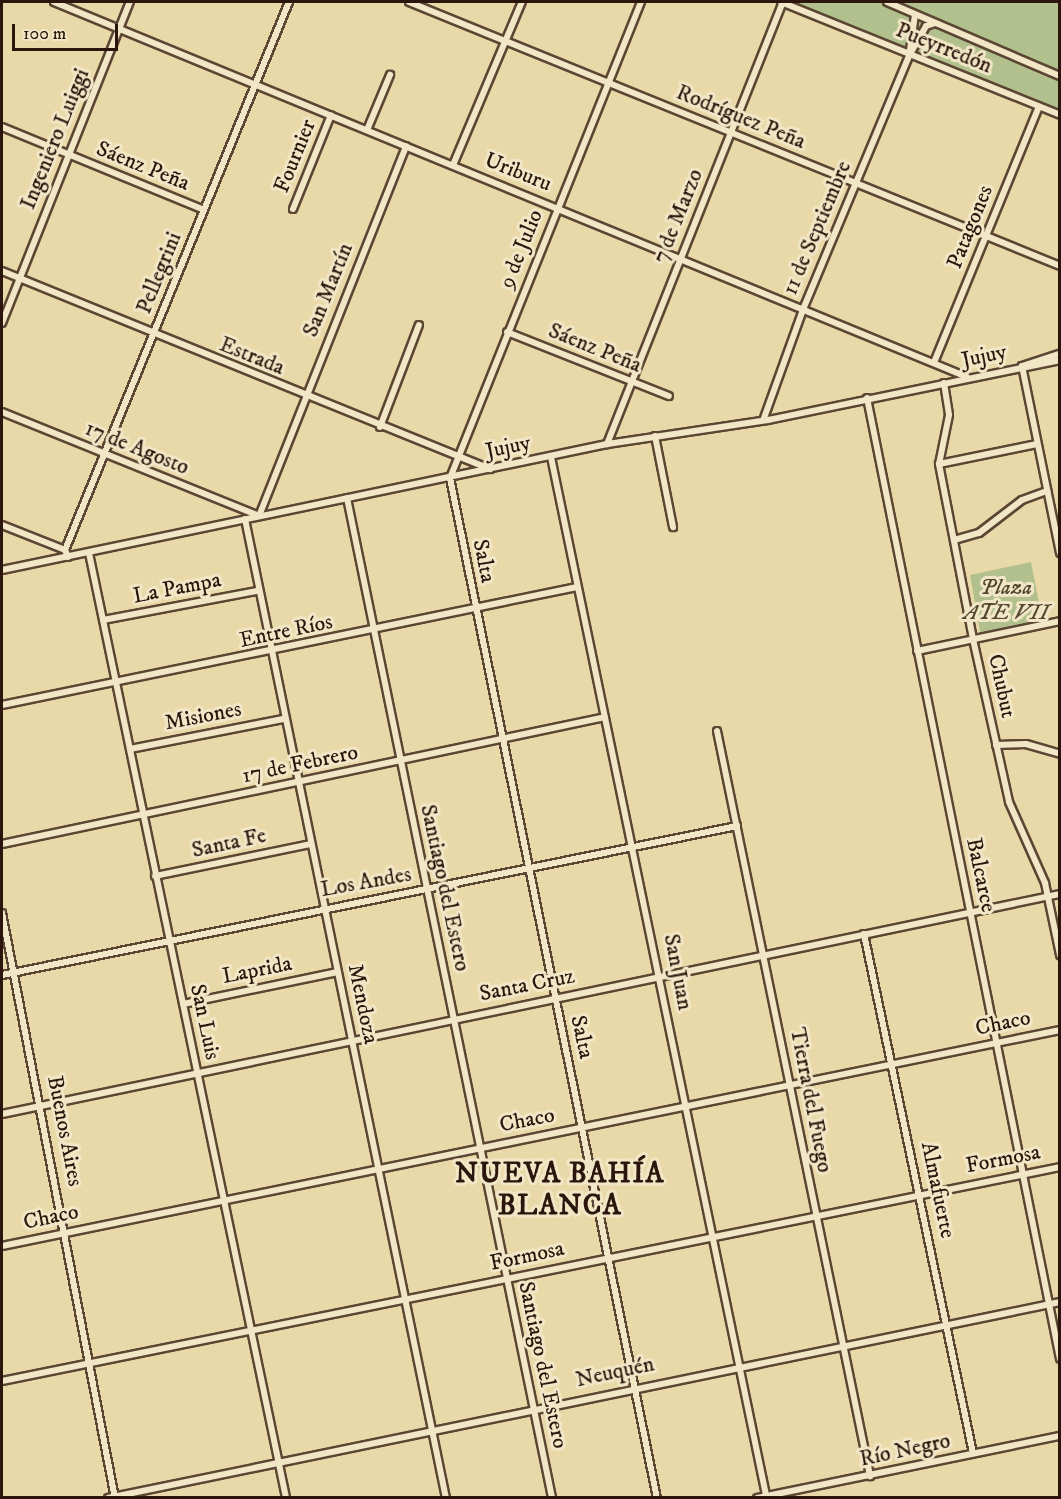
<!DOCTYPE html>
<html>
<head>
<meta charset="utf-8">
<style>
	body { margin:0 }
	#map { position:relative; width:1061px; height:1499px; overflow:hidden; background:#ead9a8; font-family:"IM FELL DW Pica",serif }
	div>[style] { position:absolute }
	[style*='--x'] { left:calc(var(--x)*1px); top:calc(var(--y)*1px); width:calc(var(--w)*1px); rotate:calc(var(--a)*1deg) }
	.green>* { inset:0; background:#b1c08c }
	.roads { filter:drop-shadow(2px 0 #5b4633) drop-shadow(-2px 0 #5b4633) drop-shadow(0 2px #5b4633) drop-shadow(0 -2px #5b4633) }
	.street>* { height:6px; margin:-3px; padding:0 3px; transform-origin:3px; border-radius:3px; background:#f1e6c6 }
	span { translate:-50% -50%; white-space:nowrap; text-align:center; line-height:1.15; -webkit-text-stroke:6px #f1e6c6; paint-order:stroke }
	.street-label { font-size:22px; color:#2b150c }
	.park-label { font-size:22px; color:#534832; font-style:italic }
	.district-label { font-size:28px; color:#2b150c; font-weight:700; letter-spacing:1.5px }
	.frame { position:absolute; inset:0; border:3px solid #2b150c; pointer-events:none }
	.scale { position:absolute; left:12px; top:24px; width:106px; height:27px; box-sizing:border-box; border:3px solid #2b150c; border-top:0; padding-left:8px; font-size:18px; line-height:21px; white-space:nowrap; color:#2b150c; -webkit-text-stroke:4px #f1e6c6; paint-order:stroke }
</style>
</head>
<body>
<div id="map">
	<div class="green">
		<i style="clip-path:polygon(793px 2px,1059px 2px,1059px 111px)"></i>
		<i style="clip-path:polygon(1031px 562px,1043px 624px,981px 637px,970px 575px)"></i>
	</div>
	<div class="roads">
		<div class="street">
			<i style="--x:54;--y:2;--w:987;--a:22.33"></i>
			<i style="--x:409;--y:2;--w:702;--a:22.07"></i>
			<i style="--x:641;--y:2;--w:513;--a:111.86"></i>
			<i style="--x:450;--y:478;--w:1041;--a:78.53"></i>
			<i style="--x:781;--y:2;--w:301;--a:22"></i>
			<i style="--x:887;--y:2;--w:188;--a:23.2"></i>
			<i style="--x:910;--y:50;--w:35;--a:-82"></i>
			<i style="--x:2;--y:127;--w:218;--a:22.3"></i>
			<i style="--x:367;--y:130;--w:60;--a:-67.3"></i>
			<i style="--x:453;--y:165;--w:177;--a:-67.1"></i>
			<i style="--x:293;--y:209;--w:101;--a:-68"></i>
			<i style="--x:2;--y:271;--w:527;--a:22.08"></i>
			<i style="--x:2;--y:323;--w:346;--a:-68.3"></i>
			<i style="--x:507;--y:332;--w:174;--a:21.6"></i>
			<i style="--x:935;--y:360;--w:274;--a:-67.7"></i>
			<i style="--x:1022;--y:366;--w:191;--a:78.5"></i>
			<i style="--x:1022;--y:366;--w:40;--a:-18"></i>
			<i style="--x:944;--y:383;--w:32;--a:81"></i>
			<i style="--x:949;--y:415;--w:50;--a:101.5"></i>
			<i style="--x:939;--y:464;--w:178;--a:79"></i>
			<i style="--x:973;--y:639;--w:167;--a:77.5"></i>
			<i style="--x:1009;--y:802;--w:89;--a:66"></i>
			<i style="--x:1045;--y:883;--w:74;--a:78.2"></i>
			<i style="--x:867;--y:398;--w:980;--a:78.64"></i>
			<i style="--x:2;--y:412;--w:277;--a:22"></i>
			<i style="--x:259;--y:516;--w:398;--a:-68.3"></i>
			<i style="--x:764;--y:418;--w:118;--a:-70.2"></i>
			<i style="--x:804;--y:307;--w:274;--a:-67.3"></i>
			<i style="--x:910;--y:54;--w:32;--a:-60"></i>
			<i style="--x:926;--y:26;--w:9;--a:-18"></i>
			<i style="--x:380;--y:427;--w:109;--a:-69.1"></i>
			<i style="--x:655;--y:436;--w:93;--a:78.8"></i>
			<i style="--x:607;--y:444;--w:476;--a:-68.3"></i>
			<i style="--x:551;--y:457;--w:1060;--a:78.3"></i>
			<i style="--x:939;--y:464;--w:100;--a:-11.5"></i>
			<i style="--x:347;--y:498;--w:1021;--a:78.41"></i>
			<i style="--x:245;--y:519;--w:999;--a:78.4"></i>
			<i style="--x:2;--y:525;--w:68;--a:21.6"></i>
			<i style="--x:954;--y:540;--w:26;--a:-16"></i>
			<i style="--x:979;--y:533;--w:54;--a:-37.5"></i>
			<i style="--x:1022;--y:500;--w:27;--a:-20"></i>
			<i style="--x:89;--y:553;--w:965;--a:78.22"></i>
			<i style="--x:68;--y:557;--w:8;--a:-113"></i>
			<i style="--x:65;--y:550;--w:592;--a:-67.77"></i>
			<i style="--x:2;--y:570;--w:618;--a:-11.76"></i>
			<i style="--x:607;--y:444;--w:163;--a:-8.5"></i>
			<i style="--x:768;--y:420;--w:298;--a:-11.6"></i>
			<i style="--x:103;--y:620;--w:157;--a:-10.7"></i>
			<i style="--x:917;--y:651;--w:146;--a:-11.8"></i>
			<i style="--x:2;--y:705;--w:587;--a:-11.6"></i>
			<i style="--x:717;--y:731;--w:761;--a:78.39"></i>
			<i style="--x:996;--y:745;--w:30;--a:-2"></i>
			<i style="--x:1026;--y:744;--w:35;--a:16"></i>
			<i style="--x:130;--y:749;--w:156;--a:-11.1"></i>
			<i style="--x:2;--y:844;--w:616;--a:-11.89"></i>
			<i style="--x:155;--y:876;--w:159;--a:-11.6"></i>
			<i style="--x:2;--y:913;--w:596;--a:79.07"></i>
			<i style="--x:864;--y:934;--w:530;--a:78.14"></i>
			<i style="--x:2;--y:975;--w:750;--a:-11.46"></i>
			<i style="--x:183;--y:1004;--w:158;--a:-11.7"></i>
			<i style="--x:2;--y:1114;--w:1081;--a:-11.75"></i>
			<i style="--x:2;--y:1246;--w:1080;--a:-11.54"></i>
			<i style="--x:2;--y:1381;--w:1079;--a:-11.43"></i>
			<i style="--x:108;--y:1498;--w:972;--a:-11.63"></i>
			<i style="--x:757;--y:1498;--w:309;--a:-11.6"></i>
		</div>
	</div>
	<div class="street-label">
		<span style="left:944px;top:48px;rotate:22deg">Pueyrredón</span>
		<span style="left:741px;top:117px;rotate:22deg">Rodríguez Peña</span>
		<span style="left:55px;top:139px;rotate:-68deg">Ingeniero Luiggi</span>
		<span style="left:295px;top:156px;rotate:-68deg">Fournier</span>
		<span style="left:143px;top:166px;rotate:22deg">Sáenz Peña</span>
		<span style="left:518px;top:172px;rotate:22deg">Uriburu</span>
		<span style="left:678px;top:216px;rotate:-68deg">7 de Marzo</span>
		<span style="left:970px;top:227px;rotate:-68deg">Patagones</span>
		<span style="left:817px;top:228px;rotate:-67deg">11 de Septiembre</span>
		<span style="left:521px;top:249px;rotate:-68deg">9 de Julio</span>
		<span style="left:159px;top:273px;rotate:-68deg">Pellegrini</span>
		<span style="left:328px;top:290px;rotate:-68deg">San Martín</span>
		<span style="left:595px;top:348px;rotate:22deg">Sáenz Peña</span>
		<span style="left:252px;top:356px;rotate:22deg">Estrada</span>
		<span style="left:984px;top:356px;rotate:-12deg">Jujuy</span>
		<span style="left:508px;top:447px;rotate:-12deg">Jujuy</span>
		<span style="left:137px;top:448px;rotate:22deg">17 de Agosto</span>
		<span style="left:484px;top:561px;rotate:79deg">Salta</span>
		<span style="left:177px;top:588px;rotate:-11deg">La Pampa</span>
		<span style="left:286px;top:631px;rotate:-12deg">Entre Ríos</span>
		<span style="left:1002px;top:686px;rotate:78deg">Chubut</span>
		<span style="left:203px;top:716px;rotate:-11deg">Misiones</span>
		<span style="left:300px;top:764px;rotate:-12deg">17 de Febrero</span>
		<span style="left:229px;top:843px;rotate:-12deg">Santa Fe</span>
		<span style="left:981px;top:875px;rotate:78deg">Balcarce</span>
		<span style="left:366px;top:882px;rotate:-10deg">Los Andes</span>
		<span style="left:445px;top:888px;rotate:78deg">Santiago del Estero</span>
		<span style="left:257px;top:970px;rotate:-11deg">Laprida</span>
		<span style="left:678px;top:972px;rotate:79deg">San Juan</span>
		<span style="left:527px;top:985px;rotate:-11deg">Santa Cruz</span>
		<span style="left:363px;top:1004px;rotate:78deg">Mendoza</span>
		<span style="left:205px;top:1022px;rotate:78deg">San Luis</span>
		<span style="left:1003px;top:1023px;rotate:-12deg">Chaco</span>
		<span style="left:582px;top:1037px;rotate:78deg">Salta</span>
		<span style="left:811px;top:1100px;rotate:79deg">Tierra del Fuego</span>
		<span style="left:527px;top:1120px;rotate:-11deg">Chaco</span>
		<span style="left:65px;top:1131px;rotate:79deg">Buenos Aires</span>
		<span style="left:1003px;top:1159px;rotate:-11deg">Formosa</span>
		<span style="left:938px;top:1190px;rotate:78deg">Almafuerte</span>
		<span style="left:51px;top:1217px;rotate:-12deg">Chaco</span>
		<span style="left:527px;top:1256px;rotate:-12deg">Formosa</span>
		<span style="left:543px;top:1365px;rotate:78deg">Santiago del Estero</span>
		<span style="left:615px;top:1372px;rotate:-12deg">Neuquén</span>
		<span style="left:905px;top:1450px;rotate:-12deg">Río Negro</span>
	</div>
	<div class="park-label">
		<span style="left:1006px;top:600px">Plaza<br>ATE VII</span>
	</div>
	<div class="district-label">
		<span style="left:560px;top:1190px">NUEVA BAHÍA<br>BLANCA</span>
	</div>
	<div class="frame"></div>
	<div class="scale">100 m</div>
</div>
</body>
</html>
